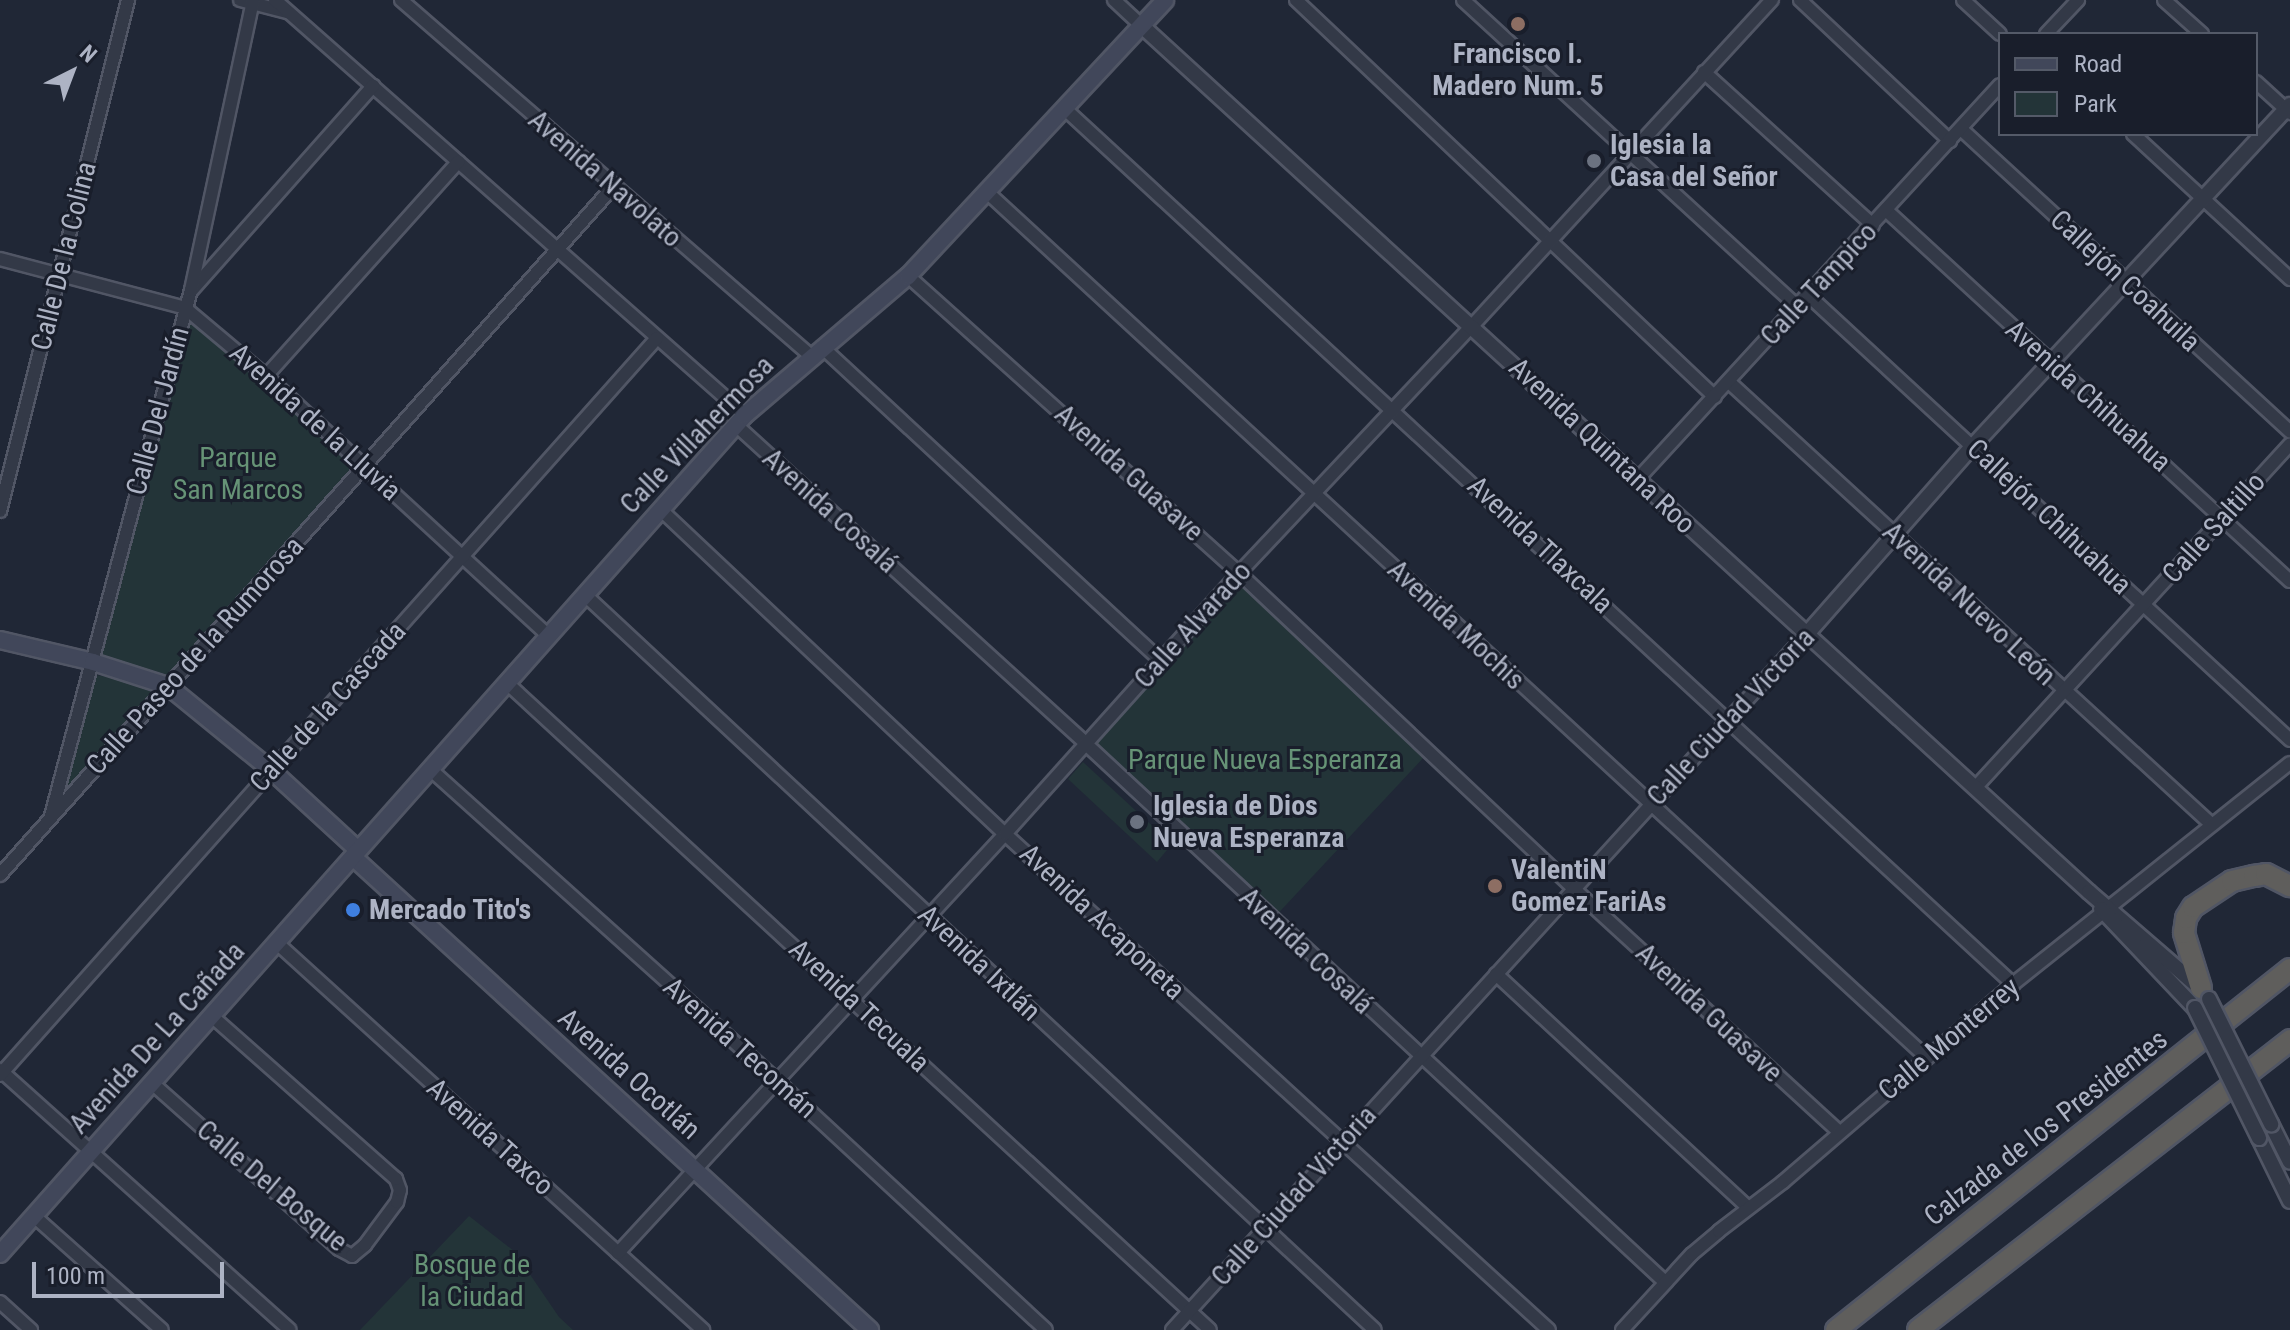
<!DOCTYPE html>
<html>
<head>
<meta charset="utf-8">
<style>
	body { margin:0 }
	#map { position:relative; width:2290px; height:1330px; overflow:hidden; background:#202736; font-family:"Roboto Condensed",sans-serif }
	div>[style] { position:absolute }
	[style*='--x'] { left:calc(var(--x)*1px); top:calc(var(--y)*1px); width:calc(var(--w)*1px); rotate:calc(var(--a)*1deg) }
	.green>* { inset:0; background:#233438 }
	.roads { filter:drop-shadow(2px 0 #515665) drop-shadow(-2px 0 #515665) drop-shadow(0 2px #515665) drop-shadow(0 -2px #515665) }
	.minor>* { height:12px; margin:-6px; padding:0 6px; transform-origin:6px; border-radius:6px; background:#333947 }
	.tertiary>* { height:14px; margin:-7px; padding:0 7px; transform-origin:7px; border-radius:7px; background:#333947 }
	.secondary>* { height:16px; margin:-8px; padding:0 8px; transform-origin:8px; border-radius:8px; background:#41475a }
	.trunk>* { height:20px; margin:-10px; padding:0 10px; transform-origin:10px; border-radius:10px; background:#5f5e5c }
	.bridges { filter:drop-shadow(2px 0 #515665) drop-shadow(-2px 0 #515665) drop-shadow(0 2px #515665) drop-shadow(0 -2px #515665) }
	.tertiary-bridge>* { height:14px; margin:-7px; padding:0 7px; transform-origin:7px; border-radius:7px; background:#333947 }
	.dots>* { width:22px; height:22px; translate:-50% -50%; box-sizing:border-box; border:4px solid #191e2b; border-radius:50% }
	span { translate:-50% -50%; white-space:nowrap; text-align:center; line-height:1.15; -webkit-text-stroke:6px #191e2b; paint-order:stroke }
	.poi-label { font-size:28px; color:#adb3c4; font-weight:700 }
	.left { translate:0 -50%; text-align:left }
	.street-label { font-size:28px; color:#adb3c4 }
	.park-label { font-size:28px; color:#669376 }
	.legend { position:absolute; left:1998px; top:32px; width:260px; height:104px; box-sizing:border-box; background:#191e2b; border:2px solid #545a68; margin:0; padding:10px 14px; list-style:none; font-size:24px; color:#adb3c4 }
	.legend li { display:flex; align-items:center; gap:16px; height:40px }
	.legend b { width:40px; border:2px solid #545a68 }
	.north { position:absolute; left:32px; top:32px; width:80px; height:80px; -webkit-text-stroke:6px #191e2b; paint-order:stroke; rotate:42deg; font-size:22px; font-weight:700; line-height:32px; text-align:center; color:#adb3c4 }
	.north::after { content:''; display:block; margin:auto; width:28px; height:36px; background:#adb3c4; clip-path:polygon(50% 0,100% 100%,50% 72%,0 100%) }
	.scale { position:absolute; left:32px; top:1262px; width:192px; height:36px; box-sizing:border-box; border:4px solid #adb3c4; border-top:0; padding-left:10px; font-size:24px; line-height:28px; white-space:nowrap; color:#adb3c4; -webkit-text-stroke:6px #191e2b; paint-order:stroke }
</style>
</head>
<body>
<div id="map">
	<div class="green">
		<i style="clip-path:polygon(188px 319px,263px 378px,362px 465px,152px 702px,66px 790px,94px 675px,167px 685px,172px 676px,95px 654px)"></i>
		<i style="clip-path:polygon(1238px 577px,1426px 755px,1271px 921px,1082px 748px)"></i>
		<i style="clip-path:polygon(1083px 762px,1172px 844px,1157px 862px,1068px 779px)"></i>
		<i style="clip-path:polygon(469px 1216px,514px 1251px,559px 1317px,573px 1330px,360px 1330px)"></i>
	</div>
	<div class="roads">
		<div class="minor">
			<i style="--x:240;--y:0;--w:49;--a:14.3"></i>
			<i style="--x:275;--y:0;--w:627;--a:41.44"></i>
			<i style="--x:401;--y:0;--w:543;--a:40.97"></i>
			<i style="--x:1114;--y:0;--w:38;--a:43"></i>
			<i style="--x:1296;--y:0;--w:577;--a:43.46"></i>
			<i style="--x:1463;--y:0;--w:453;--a:42.5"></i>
			<i style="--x:1800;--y:0;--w:206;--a:43.2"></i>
			<i style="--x:1963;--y:0;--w:50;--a:42.6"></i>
			<i style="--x:2164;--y:0;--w:51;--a:41.8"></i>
			<i style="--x:2046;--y:34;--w:47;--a:-46.7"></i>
			<i style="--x:1704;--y:72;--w:228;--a:42.2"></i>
			<i style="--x:2256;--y:82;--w:46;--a:42.4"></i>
			<i style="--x:1064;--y:108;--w:1292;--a:42.71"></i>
			<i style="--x:1961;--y:129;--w:447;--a:42.6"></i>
			<i style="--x:2133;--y:134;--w:214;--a:42.7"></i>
			<i style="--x:987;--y:192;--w:1277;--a:42.65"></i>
			<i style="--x:1887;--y:211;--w:547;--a:42.56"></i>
			<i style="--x:0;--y:259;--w:191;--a:14.8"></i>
			<i style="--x:185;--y:308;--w:106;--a:40"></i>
			<i style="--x:266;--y:376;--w:383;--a:42.6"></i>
			<i style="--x:908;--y:276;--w:445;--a:41.9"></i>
			<i style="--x:1239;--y:573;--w:461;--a:43.3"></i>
			<i style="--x:1574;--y:889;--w:360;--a:42.5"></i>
			<i style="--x:192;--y:290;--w:273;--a:-48.4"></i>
			<i style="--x:1808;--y:295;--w:656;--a:42.71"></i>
			<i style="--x:822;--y:347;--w:461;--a:42.8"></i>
			<i style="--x:266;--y:376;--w:288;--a:-48.1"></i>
			<i style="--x:1729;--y:382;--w:654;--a:42.52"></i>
			<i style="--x:736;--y:425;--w:474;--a:42.3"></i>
			<i style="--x:1086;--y:744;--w:790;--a:42.9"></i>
			<i style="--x:1637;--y:480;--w:536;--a:-47.42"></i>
			<i style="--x:660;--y:509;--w:474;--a:43.3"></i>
			<i style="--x:1005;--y:834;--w:736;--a:42.36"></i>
			<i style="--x:0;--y:511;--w:527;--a:-75.94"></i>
			<i style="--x:584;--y:594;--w:1080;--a:42.94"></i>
			<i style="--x:507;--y:683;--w:955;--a:42.62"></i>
			<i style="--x:430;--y:769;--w:464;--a:41.9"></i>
			<i style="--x:775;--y:1079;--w:369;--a:42.8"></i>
			<i style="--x:1975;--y:788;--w:466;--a:-47.5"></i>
			<i style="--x:51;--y:816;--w:544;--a:-75.1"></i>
			<i style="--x:191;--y:290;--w:297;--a:-77.9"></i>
			<i style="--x:0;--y:875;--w:921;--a:-48.3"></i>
			<i style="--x:277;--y:943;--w:576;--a:42.25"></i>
			<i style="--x:1496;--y:974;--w:343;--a:42.8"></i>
			<i style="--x:0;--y:1070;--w:389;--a:41.9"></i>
			<i style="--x:0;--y:1075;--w:987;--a:-48.28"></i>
			<i style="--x:152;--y:1083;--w:250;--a:41.6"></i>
			<i style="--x:339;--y:1249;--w:15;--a:28"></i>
			<i style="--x:352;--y:1256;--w:17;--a:-40"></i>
			<i style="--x:365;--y:1245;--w:54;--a:-53.3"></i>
			<i style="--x:397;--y:1202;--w:12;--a:-76"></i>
			<i style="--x:400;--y:1190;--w:12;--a:-110"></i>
			<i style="--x:396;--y:1179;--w:246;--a:-138.5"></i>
			<i style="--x:34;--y:1216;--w:171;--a:41.7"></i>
			<i style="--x:618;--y:1253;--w:570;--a:-47.27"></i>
			<i style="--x:1005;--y:834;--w:351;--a:-48.1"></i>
			<i style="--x:1239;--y:573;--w:340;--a:-46.7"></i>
			<i style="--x:1472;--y:326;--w:443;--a:-47.4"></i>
			<i style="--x:0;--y:1302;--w:42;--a:42.1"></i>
			<i style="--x:1172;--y:1330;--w:941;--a:-47.63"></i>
			<i style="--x:1622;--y:1330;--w:103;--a:-47.4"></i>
			<i style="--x:1692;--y:1254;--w:35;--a:-40"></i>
			<i style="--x:1719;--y:1231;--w:81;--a:-37.4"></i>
			<i style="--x:1783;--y:1182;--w:303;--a:-40.7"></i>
			<i style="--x:2013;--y:984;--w:354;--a:-38.6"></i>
		</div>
		<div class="tertiary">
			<i style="--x:1142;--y:26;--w:1283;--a:42.44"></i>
			<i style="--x:2089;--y:892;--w:148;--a:40.9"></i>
			<i style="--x:1806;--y:635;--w:251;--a:-48.6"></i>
			<i style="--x:1972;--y:447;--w:467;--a:-47.1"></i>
			<i style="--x:2101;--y:909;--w:137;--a:46.5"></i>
			<i style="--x:2271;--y:1124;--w:42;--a:63.4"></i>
			<i style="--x:2259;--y:1138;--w:70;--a:63.8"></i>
		</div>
		<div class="secondary">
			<i style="--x:0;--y:640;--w:96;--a:13.3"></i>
			<i style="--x:93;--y:662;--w:79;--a:17.7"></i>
			<i style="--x:168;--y:686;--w:133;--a:39.2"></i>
			<i style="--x:271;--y:770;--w:118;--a:42.6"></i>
			<i style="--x:353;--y:857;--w:701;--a:42.46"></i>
			<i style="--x:0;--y:1254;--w:1122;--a:-48.4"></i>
			<i style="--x:745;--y:415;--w:214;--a:-40.5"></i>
			<i style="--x:908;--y:276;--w:377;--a:-47"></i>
		</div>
		<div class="trunk">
			<i style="--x:2201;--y:988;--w:58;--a:-107.2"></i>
			<i style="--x:2184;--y:933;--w:15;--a:-82"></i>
			<i style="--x:2186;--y:918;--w:13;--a:-58"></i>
			<i style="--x:2193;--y:907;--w:47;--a:-33.7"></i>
			<i style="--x:2232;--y:881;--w:23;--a:-13"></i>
			<i style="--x:2254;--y:876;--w:12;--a:-9"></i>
			<i style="--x:2266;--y:874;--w:27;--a:27"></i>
			<i style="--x:1836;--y:1330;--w:580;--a:-38.49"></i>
			<i style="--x:1918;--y:1330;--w:472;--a:-37.9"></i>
		</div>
	</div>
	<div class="bridges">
		<div class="tertiary-bridge">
			<i style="--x:2209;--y:999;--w:140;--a:63.6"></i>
			<i style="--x:2195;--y:1008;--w:145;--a:63.8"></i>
		</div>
	</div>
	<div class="dots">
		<i style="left:1518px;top:24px;background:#8d6e63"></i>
		<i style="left:1594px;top:161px;background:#6b7280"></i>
		<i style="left:1137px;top:822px;background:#6b7280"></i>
		<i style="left:1495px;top:886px;background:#8d6e63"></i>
		<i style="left:353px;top:910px;background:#3f7fe0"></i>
	</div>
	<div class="poi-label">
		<span style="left:1518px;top:70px">Francisco I.<br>Madero Num. 5</span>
		<span class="left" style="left:1610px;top:161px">Iglesia la<br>Casa del Señor</span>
		<span class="left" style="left:1153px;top:822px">Iglesia de Dios<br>Nueva Esperanza</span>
		<span class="left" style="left:1511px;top:886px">ValentiN<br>Gomez FariAs</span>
		<span class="left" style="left:369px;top:910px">Mercado Tito's</span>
	</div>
	<div class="street-label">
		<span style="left:605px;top:179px;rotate:41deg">Avenida Navolato</span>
		<span style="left:64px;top:256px;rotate:-76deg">Calle De la Colina</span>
		<span style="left:2125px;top:281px;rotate:43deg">Callejón Coahuila</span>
		<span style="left:1819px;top:284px;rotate:-47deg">Calle Tampico</span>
		<span style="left:2088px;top:396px;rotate:42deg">Avenida Chihuahua</span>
		<span style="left:158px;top:411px;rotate:-75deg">Calle Del Jardín</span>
		<span style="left:315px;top:422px;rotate:42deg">Avenida de la Lluvia</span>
		<span style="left:697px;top:435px;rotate:-46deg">Calle Villahermosa</span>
		<span style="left:1602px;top:446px;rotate:43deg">Avenida Quintana Roo</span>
		<span style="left:1129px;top:473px;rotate:42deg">Avenida Guasave</span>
		<span style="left:830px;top:511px;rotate:42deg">Avenida Cosalá</span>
		<span style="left:2049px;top:517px;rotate:43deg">Callejón Chihuahua</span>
		<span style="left:2214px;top:528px;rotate:-48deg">Calle Saltillo</span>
		<span style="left:1540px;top:545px;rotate:43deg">Avenida Tlaxcala</span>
		<span style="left:1969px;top:604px;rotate:43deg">Avenida Nuevo León</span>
		<span style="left:1193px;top:625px;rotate:-48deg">Calle Alvarado</span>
		<span style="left:1456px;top:625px;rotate:43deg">Avenida Mochis</span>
		<span style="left:195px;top:656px;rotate:-48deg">Calle Paseo de la Rumorosa</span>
		<span style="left:328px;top:707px;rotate:-48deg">Calle de la Cascada</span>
		<span style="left:1731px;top:717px;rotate:-47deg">Calle Ciudad Victoria</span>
		<span style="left:1102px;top:922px;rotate:43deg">Avenida Acaponeta</span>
		<span style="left:1306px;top:951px;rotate:43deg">Avenida Cosalá</span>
		<span style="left:979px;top:963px;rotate:43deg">Avenida Ixtlán</span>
		<span style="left:859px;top:1006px;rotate:43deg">Avenida Tecuala</span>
		<span style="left:1709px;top:1013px;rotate:43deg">Avenida Guasave</span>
		<span style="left:157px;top:1038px;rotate:-48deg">Avenida De La Cañada</span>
		<span style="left:1949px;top:1039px;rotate:-40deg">Calle Monterrey</span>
		<span style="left:740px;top:1048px;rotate:42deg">Avenida Tecomán</span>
		<span style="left:629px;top:1074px;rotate:42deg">Avenida Ocotlán</span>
		<span style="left:2046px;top:1128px;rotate:-38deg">Calzada de los Presidentes</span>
		<span style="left:490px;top:1137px;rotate:42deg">Avenida Taxco</span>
		<span style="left:272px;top:1186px;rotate:40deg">Calle Del Bosque</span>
		<span style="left:1294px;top:1196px;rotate:-48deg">Calle Ciudad Victoria</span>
	</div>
	<div class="park-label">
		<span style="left:238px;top:474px">Parque<br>San Marcos</span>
		<span style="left:1265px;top:760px">Parque Nueva Esperanza</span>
		<span style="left:472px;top:1281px">Bosque de<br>la Ciudad</span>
	</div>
	<ul class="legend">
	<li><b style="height:10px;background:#41475a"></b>Road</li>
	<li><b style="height:22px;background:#233438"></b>Park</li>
	</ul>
	<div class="north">N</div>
	<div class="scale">100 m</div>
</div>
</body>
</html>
